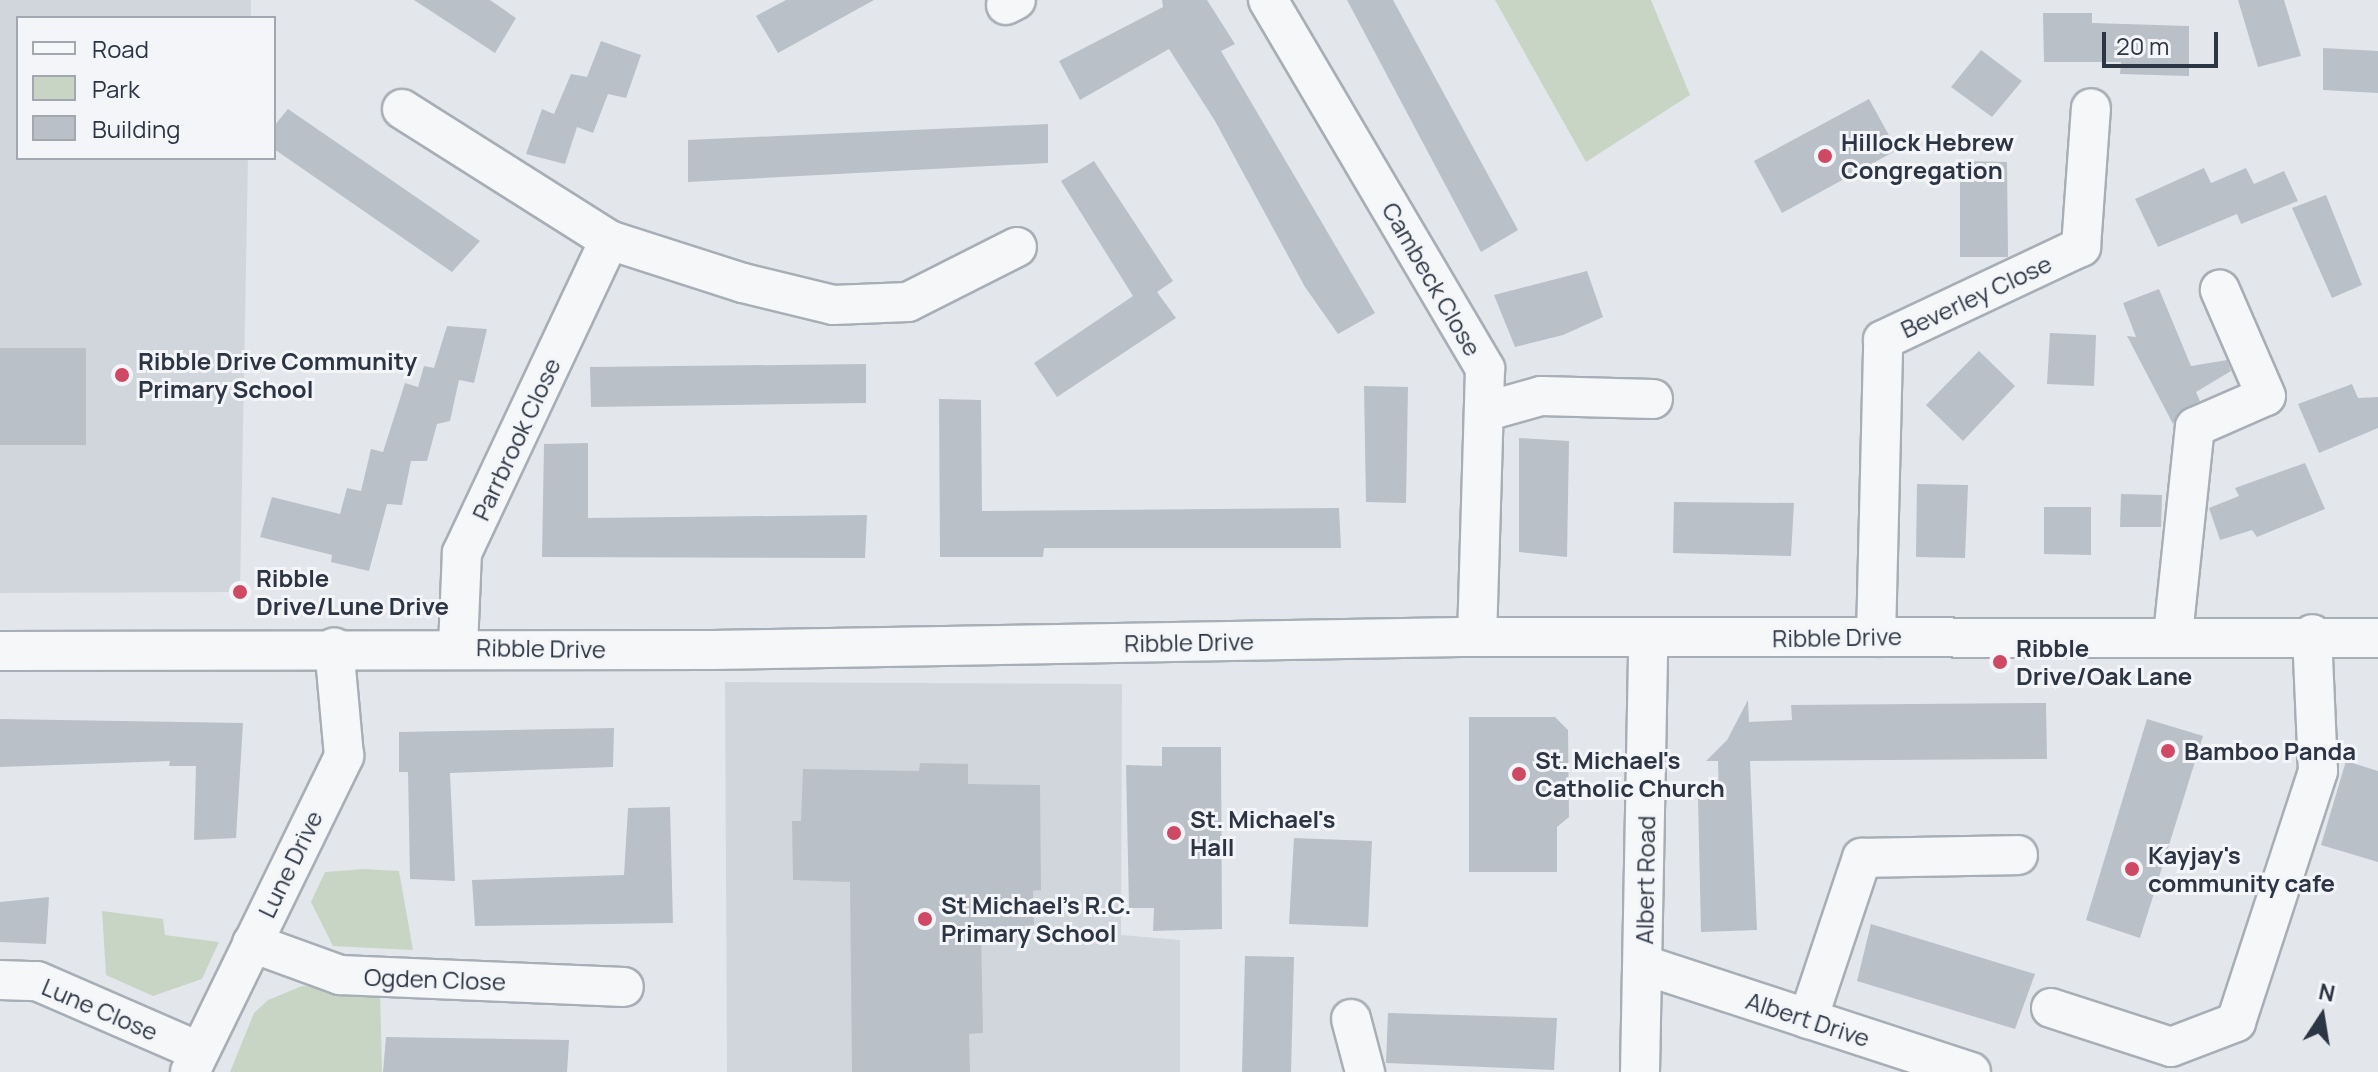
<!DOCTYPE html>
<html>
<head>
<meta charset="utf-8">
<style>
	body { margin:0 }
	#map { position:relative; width:2378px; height:1072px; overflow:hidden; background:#e3e7eb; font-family:Manrope,sans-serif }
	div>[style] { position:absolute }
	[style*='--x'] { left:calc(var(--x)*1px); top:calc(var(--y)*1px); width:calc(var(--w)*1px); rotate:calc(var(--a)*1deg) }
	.built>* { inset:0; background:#d1d6dd }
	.green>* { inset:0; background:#c9d5c4 }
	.building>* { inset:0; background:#bac0c8 }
	.roads { filter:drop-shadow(2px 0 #a8aeb5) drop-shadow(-2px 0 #a8aeb5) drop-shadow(0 2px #a8aeb5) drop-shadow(0 -2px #a8aeb5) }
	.minor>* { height:38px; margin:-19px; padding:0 19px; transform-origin:19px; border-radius:19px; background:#f6f7f9 }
	.dots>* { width:22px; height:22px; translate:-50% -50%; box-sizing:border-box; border:4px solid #f3f5f8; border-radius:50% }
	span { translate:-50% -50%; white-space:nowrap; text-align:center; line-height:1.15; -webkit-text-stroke:6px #f3f5f8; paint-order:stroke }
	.poi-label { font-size:24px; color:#2b3543; font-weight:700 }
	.left { translate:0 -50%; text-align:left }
	.street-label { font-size:24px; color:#2b3543 }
	.legend { position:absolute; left:16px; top:16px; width:260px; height:144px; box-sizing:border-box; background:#f3f5f8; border:2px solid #a3a8b0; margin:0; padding:10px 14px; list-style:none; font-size:24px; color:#2b3543 }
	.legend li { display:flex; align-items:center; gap:16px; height:40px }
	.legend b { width:40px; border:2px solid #a3a8b0 }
	.north { position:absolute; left:2282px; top:976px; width:80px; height:80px; -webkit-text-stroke:6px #f3f5f8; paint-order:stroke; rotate:12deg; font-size:22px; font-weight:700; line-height:32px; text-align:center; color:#2b3543 }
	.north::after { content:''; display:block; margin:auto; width:28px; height:36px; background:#2b3543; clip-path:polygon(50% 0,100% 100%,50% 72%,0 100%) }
	.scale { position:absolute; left:2102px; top:32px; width:116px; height:36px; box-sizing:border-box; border:4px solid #2b3543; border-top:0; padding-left:10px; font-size:24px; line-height:28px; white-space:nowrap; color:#2b3543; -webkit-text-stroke:6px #f3f5f8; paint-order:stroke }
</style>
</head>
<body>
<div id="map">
	<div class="built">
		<i style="clip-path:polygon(0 0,251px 0,251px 18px,18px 18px,18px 158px,248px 158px,240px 592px,0 593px)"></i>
		<i style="clip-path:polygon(725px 682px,1122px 684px,1121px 935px,1180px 940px,1180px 1072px,727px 1072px)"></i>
	</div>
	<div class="green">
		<i style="clip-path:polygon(1495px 0,1651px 0,1690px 95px,1586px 162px)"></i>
		<i style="clip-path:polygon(364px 869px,399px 871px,413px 950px,333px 946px,311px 902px,325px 872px)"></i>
		<i style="clip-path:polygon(102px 911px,163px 919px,165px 935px,219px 942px,202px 979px,153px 996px,106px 975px)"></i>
		<i style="clip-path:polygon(302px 986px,380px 990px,382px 1072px,230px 1072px,254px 1013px,268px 1000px)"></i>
	</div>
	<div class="building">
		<i style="clip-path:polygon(414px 0,490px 0,516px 18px,495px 53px)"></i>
		<i style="clip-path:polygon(786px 0,874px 0,778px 53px,756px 16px)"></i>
		<i style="clip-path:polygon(1162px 0,1207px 0,1235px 44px,1221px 51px,1375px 313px,1338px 334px,1305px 287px,1215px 121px,1169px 49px,1080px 100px,1059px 61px,1163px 7px)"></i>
		<i style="clip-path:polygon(1347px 0,1393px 0,1518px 230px,1481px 252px)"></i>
		<i style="clip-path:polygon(2238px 0,2284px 0,2301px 56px,2258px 67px)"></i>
		<i style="clip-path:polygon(2043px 13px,2092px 13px,2092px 23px,2189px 26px,2189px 76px,2120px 74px,2121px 62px,2044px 62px)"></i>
		<i style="clip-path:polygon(601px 41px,641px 55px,626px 98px,608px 94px,593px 133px,577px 127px,565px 164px,526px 154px,542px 109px,554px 114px,571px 74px,587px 77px)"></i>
		<i style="clip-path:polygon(2323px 48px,2378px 51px,2378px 93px,2323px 90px)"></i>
		<i style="clip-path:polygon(1981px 50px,2022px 81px,1992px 117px,1951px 87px)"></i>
		<i style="clip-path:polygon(1869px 99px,1897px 150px,1782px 213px,1754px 161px)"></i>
		<i style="clip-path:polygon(288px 109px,480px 241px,452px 272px,274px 149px,274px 126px)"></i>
		<i style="clip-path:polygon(1048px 124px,1048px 163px,688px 182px,688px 140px)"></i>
		<i style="clip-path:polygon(1094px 161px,1173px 281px,1157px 292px,1176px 318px,1057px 397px,1034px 363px,1133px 296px,1061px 181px)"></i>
		<i style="clip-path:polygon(1960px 161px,2007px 162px,2008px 257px,1960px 257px)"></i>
		<i style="clip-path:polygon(2204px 168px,2211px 183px,2246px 168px,2254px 184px,2284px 171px,2298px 201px,2241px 224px,2237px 214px,2158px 247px,2135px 199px)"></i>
		<i style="clip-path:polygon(2326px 195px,2362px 285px,2332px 298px,2292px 208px)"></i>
		<i style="clip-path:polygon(1587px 271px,1603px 317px,1563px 335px,1515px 347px,1494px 295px)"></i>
		<i style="clip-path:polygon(2159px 289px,2191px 366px,2227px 360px,2231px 371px,2196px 392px,2200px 401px,2178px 413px,2173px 424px,2127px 336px,2136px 337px,2123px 303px)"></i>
		<i style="clip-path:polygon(447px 326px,487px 329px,474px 383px,459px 380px,450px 421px,437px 424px,427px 461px,411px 461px,402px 505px,387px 504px,369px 571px,331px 562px,332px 555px,260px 537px,272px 497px,340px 514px,347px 488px,361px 491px,371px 449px,383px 452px,405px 383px,418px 387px,424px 366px,434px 368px)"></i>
		<i style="clip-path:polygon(2050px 333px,2096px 335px,2094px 386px,2047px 384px)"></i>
		<i style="clip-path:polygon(0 348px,86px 348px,86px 445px,0 445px)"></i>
		<i style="clip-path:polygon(1979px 351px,2015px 386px,1963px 441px,1926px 405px)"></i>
		<i style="clip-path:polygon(866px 364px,866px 403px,591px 407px,590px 367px)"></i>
		<i style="clip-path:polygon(2352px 384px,2358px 398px,2378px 397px,2378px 428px,2319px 453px,2298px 404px)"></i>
		<i style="clip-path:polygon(1364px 386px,1408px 387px,1406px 503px,1366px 502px)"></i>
		<i style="clip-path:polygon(939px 399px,981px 400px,982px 511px,1339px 508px,1341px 548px,1044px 548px,1043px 557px,940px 557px)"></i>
		<i style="clip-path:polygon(1519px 438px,1569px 441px,1567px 557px,1519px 552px)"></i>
		<i style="clip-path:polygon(588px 443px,588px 518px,867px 515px,865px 558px,542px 557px,544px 444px)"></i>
		<i style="clip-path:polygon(2305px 463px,2325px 509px,2257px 537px,2252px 530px,2220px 540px,2209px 508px,2239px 496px,2235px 488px)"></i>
		<i style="clip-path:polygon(1917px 484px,1968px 485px,1965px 558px,1916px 557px)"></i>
		<i style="clip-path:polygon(2121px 494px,2162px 495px,2161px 527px,2120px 527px)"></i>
		<i style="clip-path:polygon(1674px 502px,1794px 503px,1791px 556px,1673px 553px)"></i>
		<i style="clip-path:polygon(2044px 507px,2091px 507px,2091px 555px,2044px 554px)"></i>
		<i style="clip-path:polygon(1748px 700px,1749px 722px,1792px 720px,1791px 705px,2046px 703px,2047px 759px,1750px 761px,1757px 930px,1701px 932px,1698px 799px,1719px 798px,1718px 761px,1706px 761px,1727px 740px)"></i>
		<i style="clip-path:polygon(1469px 717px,1555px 717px,1568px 730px,1569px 817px,1557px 827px,1557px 872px,1469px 872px)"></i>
		<i style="clip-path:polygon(0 719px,243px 723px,236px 838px,194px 840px,196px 766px,169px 766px,170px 761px,0 767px)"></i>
		<i style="clip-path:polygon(2147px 719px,2203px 736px,2140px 938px,2086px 920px)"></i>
		<i style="clip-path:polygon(614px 728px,613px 767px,450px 773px,455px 881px,410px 879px,408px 772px,399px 772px,399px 732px)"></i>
		<i style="clip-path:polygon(1162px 747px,1221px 747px,1222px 929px,1153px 931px,1154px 908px,1129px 908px,1126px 765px,1162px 766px)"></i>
		<i style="clip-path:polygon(2346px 761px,2378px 771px,2378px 862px,2321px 845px)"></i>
		<i style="clip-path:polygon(920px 763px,968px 764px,968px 784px,1040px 785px,1041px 890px,1033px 891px,1034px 925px,981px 930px,983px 1033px,969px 1034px,970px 1072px,852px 1072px,850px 882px,793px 880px,792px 821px,801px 821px,803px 769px,919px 771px)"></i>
		<i style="clip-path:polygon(670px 807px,673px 923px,475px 926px,472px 880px,624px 875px,628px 808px)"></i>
		<i style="clip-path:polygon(1294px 838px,1372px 841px,1368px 927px,1289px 924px)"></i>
		<i style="clip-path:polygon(49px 897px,46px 944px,0 942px,0 902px)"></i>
		<i style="clip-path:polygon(1871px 924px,2035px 974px,2015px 1029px,1857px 981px)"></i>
		<i style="clip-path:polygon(1245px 956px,1294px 957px,1291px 1072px,1242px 1072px)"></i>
		<i style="clip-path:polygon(1388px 1013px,1557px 1018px,1554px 1070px,1386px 1063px)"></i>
		<i style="clip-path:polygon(386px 1037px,569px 1040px,567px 1072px,383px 1072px)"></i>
	</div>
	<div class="roads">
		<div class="minor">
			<i style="--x:1268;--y:0;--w:428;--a:59.5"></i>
			<i style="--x:1485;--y:369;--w:268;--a:91.7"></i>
			<i style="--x:1006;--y:5;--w:11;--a:-27"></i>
			<i style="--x:402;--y:109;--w:245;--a:32.3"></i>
			<i style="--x:609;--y:240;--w:141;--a:17.8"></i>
			<i style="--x:743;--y:283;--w:93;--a:13.7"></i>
			<i style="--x:833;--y:305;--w:75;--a:-2.3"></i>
			<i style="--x:908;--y:302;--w:122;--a:-26.8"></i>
			<i style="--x:1484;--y:412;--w:59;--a:-15.7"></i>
			<i style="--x:1541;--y:396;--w:112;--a:1.5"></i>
			<i style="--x:2173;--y:635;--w:209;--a:-84"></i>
			<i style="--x:2195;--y:427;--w:77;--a:-23.6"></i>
			<i style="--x:2266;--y:396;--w:116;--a:-113.5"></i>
			<i style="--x:1876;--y:637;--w:297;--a:-88.6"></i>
			<i style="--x:1883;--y:340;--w:219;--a:-25.2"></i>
			<i style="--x:2081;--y:247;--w:139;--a:-85.9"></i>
			<i style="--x:458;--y:647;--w:94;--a:-87.6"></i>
			<i style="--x:462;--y:553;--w:346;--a:-64.8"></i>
			<i style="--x:0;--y:651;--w:712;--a:-0.08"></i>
			<i style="--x:712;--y:650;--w:749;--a:-0.99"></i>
			<i style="--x:1461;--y:637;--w:917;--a:0.06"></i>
			<i style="--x:252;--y:943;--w:94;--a:20"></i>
			<i style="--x:340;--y:975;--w:284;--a:2.4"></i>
			<i style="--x:1644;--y:965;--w:344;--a:18.1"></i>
			<i style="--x:0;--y:980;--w:37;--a:2"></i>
			<i style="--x:37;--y:981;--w:176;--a:23.5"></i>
			<i style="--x:2051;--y:1008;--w:126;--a:18"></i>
			<i style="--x:2171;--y:1047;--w:70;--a:-21"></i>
			<i style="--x:2236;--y:1022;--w:264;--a:-71.9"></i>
			<i style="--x:2318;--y:771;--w:137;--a:-92.5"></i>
			<i style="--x:1351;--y:1019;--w:55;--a:75.2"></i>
			<i style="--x:1808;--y:1019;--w:170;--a:-71.5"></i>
			<i style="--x:1862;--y:858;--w:156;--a:-1.1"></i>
			<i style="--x:190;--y:1072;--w:352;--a:-64"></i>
			<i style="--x:344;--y:756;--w:109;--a:-95.2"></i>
			<i style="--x:1640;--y:1072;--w:431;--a:-88.9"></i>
		</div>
	</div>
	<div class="dots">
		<i style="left:1825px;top:156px;background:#cf4964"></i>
		<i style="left:122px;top:375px;background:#cf4964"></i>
		<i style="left:240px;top:592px;background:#cf4964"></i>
		<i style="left:2000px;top:662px;background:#cf4964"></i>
		<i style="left:2168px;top:751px;background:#cf4964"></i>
		<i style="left:1519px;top:774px;background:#cf4964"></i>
		<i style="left:1174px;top:833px;background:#cf4964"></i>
		<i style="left:2132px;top:869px;background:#cf4964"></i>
		<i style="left:925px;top:919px;background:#cf4964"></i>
	</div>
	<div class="poi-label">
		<span class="left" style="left:1841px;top:156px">Hillock Hebrew<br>Congregation</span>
		<span class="left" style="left:138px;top:375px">Ribble Drive Community<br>Primary School</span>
		<span class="left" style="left:256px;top:592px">Ribble<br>Drive/Lune Drive</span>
		<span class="left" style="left:2016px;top:662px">Ribble<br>Drive/Oak Lane</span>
		<span class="left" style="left:2184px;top:751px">Bamboo Panda</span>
		<span class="left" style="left:1535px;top:774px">St. Michael's<br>Catholic Church</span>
		<span class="left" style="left:1190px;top:833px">St. Michael's<br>Hall</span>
		<span class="left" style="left:2148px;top:869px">Kayjay's<br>community cafe</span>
		<span class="left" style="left:941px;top:919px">St Michael's R.C.<br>Primary School</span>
	</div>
	<div class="street-label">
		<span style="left:1432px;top:279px;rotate:60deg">Cambeck Close</span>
		<span style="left:1976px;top:296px;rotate:-25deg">Beverley Close</span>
		<span style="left:516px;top:439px;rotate:-65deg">Parrbrook Close</span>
		<span style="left:1837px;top:637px;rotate:-1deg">Ribble Drive</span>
		<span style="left:1189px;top:642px;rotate:-1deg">Ribble Drive</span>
		<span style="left:541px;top:648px;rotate:1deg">Ribble Drive</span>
		<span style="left:290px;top:864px;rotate:-64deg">Lune Drive</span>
		<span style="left:1645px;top:880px;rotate:-89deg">Albert Road</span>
		<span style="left:435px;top:979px;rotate:2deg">Ogden Close</span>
		<span style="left:100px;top:1009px;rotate:23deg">Lune Close</span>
		<span style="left:1808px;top:1019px;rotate:18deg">Albert Drive</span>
	</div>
	<ul class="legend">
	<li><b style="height:10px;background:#f6f7f9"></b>Road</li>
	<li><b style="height:22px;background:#c9d5c4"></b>Park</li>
	<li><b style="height:22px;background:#bac0c8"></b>Building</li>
	</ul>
	<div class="north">N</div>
	<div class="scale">20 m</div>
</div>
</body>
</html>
